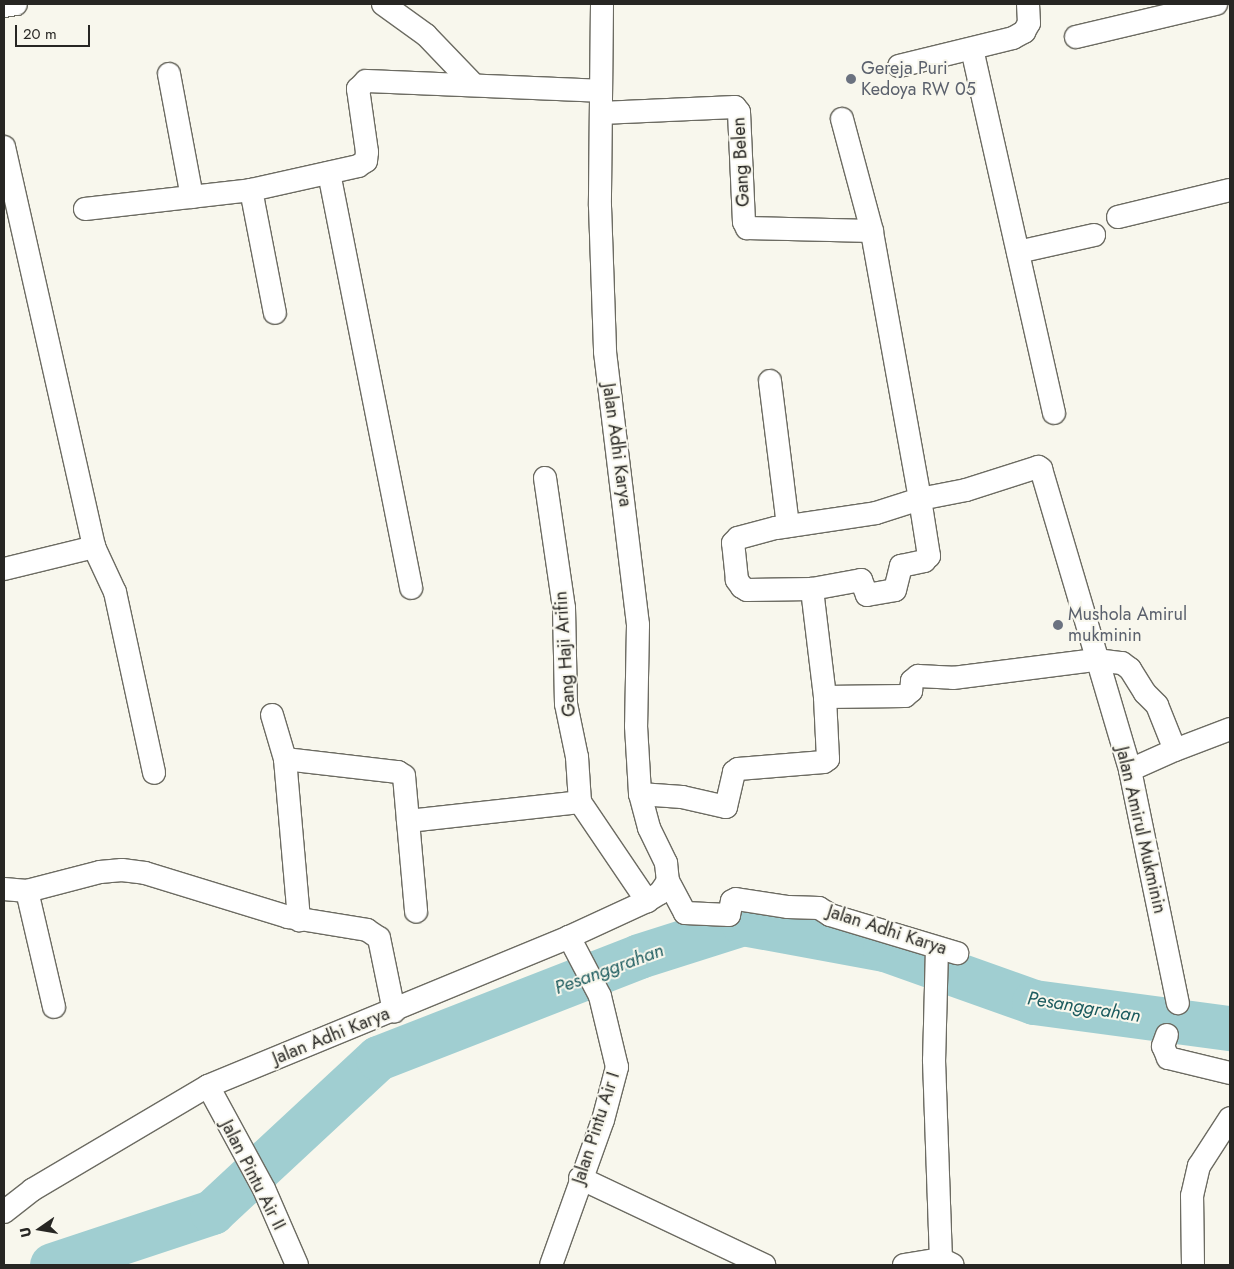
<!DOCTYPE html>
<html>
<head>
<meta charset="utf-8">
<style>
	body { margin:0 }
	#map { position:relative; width:1234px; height:1269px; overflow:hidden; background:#f8f7ed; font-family:Jost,sans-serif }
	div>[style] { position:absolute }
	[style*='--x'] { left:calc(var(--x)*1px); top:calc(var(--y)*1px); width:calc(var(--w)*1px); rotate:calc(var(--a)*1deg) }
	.river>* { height:45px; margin:-22.5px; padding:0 22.5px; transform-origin:22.5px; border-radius:22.5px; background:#a0ced1 }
	.roads { filter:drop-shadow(1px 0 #6c6b62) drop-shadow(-1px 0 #6c6b62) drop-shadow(0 1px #6c6b62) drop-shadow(0 -1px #6c6b62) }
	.minor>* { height:22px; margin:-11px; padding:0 11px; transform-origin:11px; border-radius:11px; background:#fff }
	.dots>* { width:14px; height:14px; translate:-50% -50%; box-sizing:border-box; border:2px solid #f8f7ed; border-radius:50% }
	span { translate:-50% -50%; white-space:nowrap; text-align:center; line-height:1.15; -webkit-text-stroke:4px #f8f7ed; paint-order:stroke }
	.worship-label { font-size:18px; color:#5b616d }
	.left { translate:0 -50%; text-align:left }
	.street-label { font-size:18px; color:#272623 }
	.water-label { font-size:19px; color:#1c5b5e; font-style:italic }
	.frame { position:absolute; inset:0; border:5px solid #272623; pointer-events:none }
	.north { position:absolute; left:15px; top:1204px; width:50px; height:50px; -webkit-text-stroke:4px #f8f7ed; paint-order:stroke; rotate:257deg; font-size:14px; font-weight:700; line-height:20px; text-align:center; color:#272623 }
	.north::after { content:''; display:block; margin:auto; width:18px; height:22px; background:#272623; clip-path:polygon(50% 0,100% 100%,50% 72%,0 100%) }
	.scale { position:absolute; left:15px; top:25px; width:75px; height:22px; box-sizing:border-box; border:2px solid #272623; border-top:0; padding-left:6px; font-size:15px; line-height:18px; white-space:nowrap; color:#272623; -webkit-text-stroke:4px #f8f7ed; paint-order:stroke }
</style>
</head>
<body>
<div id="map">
	<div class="river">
		<i style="--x:52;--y:1265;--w:169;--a:-18.3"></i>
		<i style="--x:212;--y:1212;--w:226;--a:-42.9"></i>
		<i style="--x:378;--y:1058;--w:280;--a:-21.3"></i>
		<i style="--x:639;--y:956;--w:109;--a:-17.6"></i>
		<i style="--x:743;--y:923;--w:144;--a:10.4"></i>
		<i style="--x:885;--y:949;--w:158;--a:19.6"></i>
		<i style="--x:1034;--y:1002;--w:198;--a:7.6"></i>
	</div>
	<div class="roads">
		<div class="minor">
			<i style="--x:383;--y:4;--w:53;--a:35.8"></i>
			<i style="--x:426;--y:35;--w:66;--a:46.2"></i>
			<i style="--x:602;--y:4;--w:202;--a:90.6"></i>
			<i style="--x:600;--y:206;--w:146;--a:88"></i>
			<i style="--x:605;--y:352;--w:275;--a:83.1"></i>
			<i style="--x:638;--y:625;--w:101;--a:91.1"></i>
			<i style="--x:636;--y:726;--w:68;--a:86.6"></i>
			<i style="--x:640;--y:794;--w:35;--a:75"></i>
			<i style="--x:649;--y:828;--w:39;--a:64"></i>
			<i style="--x:666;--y:863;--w:18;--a:84"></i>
			<i style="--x:668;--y:881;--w:36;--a:62"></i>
			<i style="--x:685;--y:913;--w:44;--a:2.6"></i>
			<i style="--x:729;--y:915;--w:14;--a:-78"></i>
			<i style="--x:732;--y:901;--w:4;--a:-27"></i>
			<i style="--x:736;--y:899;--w:53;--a:8.7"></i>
			<i style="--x:788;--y:907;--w:31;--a:2"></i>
			<i style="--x:819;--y:908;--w:13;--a:32"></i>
			<i style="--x:830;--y:915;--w:133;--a:16.7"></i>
			<i style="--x:4;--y:6;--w:12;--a:-9"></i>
			<i style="--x:1076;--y:37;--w:144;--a:-13.3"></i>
			<i style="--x:972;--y:49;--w:373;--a:77.3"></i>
			<i style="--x:899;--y:66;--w:117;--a:-13.8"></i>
			<i style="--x:1013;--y:38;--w:13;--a:-29"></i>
			<i style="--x:1024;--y:32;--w:10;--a:-61"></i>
			<i style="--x:1029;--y:23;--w:19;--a:-93"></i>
			<i style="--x:169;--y:74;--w:125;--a:79.4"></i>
			<i style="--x:601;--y:113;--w:134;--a:-2.6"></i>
			<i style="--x:735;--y:107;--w:6;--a:51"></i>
			<i style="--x:739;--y:112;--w:110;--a:87.4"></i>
			<i style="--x:744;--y:222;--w:7;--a:63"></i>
			<i style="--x:747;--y:228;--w:125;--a:1.4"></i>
			<i style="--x:4;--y:147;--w:410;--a:77.3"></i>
			<i style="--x:94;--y:547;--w:50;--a:65"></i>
			<i style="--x:115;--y:592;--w:185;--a:77.8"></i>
			<i style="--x:329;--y:173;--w:423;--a:78.8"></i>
			<i style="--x:251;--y:190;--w:125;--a:79"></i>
			<i style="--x:85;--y:209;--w:167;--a:-6.5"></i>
			<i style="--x:251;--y:190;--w:110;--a:-12.6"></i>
			<i style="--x:358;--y:166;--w:9;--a:-32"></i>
			<i style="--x:366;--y:161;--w:9;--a:-84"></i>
			<i style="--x:367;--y:152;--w:64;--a:-98.1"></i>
			<i style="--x:358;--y:89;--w:11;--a:-45"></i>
			<i style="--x:366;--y:81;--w:234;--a:2.4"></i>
			<i style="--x:1118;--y:217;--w:115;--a:-13.6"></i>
			<i style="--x:1018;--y:252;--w:78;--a:-12.6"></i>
			<i style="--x:770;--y:381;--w:146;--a:82.9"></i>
			<i style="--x:545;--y:478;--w:131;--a:81.7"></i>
			<i style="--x:564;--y:608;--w:96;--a:88.8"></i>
			<i style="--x:566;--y:704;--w:54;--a:78.3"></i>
			<i style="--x:577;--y:757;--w:45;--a:86.2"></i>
			<i style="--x:580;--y:802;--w:120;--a:55.9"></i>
			<i style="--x:4;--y:569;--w:93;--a:-13.7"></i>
			<i style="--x:812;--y:589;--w:65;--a:179.1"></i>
			<i style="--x:747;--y:590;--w:6;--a:-149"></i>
			<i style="--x:742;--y:587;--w:9;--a:-126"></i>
			<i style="--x:737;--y:580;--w:37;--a:-96"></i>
			<i style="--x:733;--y:543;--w:7;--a:-45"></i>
			<i style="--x:738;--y:538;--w:39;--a:-15"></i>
			<i style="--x:776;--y:528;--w:101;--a:-8.5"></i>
			<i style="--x:876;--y:513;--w:46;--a:-17.7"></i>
			<i style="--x:920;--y:499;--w:272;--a:-100.2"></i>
			<i style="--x:872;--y:231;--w:116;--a:-105"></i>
			<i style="--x:825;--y:697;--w:80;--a:-0.7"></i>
			<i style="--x:905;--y:696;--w:8;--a:-40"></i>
			<i style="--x:911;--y:691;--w:10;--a:-84"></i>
			<i style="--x:912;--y:681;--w:8;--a:-40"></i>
			<i style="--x:918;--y:676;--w:35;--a:3"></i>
			<i style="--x:953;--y:678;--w:144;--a:-7.2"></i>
			<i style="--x:1096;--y:660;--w:26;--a:7"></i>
			<i style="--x:1122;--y:663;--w:10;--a:37"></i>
			<i style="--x:1130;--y:669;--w:28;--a:58"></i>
			<i style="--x:1145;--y:693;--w:17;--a:45"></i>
			<i style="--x:1157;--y:705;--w:48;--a:68.2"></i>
			<i style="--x:1175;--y:750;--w:59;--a:-20.9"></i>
			<i style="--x:272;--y:715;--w:46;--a:73.5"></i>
			<i style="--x:285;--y:759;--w:162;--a:85"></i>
			<i style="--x:285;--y:759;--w:114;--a:6.6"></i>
			<i style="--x:398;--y:772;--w:7;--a:34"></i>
			<i style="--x:404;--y:776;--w:136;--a:84.9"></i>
			<i style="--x:1130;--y:770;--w:49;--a:-24"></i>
			<i style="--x:640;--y:794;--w:42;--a:4.1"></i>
			<i style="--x:682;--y:797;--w:45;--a:12.8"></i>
			<i style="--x:726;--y:807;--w:36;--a:-77"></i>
			<i style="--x:734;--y:772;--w:5;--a:-37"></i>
			<i style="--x:738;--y:769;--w:86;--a:-4.7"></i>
			<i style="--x:824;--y:762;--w:5;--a:-37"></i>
			<i style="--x:828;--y:759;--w:62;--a:-92.8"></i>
			<i style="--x:825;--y:697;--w:109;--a:-96.9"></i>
			<i style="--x:812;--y:589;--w:50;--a:-10.4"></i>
			<i style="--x:861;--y:580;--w:16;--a:68"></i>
			<i style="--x:867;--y:595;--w:28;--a:-10"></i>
			<i style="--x:895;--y:590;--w:25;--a:-76"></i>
			<i style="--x:901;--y:566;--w:24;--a:-12"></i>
			<i style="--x:924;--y:561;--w:7;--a:-45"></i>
			<i style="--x:929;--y:556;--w:58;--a:-99"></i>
			<i style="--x:920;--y:499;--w:47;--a:-11.1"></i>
			<i style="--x:966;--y:490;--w:76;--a:-17.7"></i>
			<i style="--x:1038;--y:467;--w:4;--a:34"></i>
			<i style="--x:1041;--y:469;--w:314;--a:73.5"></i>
			<i style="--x:1130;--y:770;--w:238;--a:78.4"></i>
			<i style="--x:408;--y:821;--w:173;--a:-6.3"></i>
			<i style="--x:4;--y:889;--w:23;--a:5"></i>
			<i style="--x:27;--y:891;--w:75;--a:-14.6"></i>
			<i style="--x:100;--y:872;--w:22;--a:-5"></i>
			<i style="--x:122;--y:870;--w:23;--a:7"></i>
			<i style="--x:145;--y:873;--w:150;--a:17.1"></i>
			<i style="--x:288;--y:917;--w:80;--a:9.3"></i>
			<i style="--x:367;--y:930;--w:14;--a:34"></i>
			<i style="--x:379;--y:938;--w:75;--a:78.4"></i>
			<i style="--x:27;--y:891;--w:119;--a:76.9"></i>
			<i style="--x:937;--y:948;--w:112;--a:91.5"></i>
			<i style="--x:934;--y:1060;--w:199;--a:88"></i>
			<i style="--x:1167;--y:1035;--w:12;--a:110"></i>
			<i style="--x:1163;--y:1046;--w:13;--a:67"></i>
			<i style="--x:1168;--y:1058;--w:64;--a:13.6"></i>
			<i style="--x:208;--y:1086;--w:117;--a:61.5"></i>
			<i style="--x:264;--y:1189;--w:83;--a:66.5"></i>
			<i style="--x:580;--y:1178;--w:204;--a:25.3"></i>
			<i style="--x:4;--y:1212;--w:36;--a:-38"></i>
			<i style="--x:32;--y:1190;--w:204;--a:-30.6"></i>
			<i style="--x:208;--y:1086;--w:391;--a:-22.4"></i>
			<i style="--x:569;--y:937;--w:86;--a:-24.8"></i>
			<i style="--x:647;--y:901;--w:15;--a:-32"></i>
			<i style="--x:660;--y:893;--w:14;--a:-56"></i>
			<i style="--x:551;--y:1265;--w:154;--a:-70.3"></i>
			<i style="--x:603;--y:1120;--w:55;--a:-75.2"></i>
			<i style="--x:617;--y:1067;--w:73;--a:-103.5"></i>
			<i style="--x:600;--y:996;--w:67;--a:-117.7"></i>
			<i style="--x:904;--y:1265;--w:37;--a:-9"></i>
			<i style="--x:941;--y:1259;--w:13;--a:27"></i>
			<i style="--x:1193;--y:1265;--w:69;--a:-90.8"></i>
			<i style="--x:1192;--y:1196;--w:31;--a:-77"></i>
			<i style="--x:1199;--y:1166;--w:57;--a:-57.1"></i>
		</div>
	</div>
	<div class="dots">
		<i style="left:851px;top:79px;background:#6b7280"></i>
		<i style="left:1058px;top:625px;background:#6b7280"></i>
	</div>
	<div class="worship-label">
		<span class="left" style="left:861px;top:79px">Gereja Puri<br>Kedoya RW 05</span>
		<span class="left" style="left:1068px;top:625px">Mushola Amirul<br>mukminin</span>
	</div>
	<div class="street-label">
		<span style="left:741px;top:162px;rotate:-93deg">Gang Belen</span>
		<span style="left:617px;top:445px;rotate:82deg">Jalan Adhi Karya</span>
		<span style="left:565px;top:654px;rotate:-94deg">Gang Haji Arifin</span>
		<span style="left:1141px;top:830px;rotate:77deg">Jalan Amirul Mukminin</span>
		<span style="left:887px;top:930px;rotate:18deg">Jalan Adhi Karya</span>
		<span style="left:331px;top:1036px;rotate:-22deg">Jalan Adhi Karya</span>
		<span style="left:596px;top:1128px;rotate:-72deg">Jalan Pintu Air I</span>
		<span style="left:253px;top:1175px;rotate:63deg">Jalan Pintu Air II</span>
	</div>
	<div class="water-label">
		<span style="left:609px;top:969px;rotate:-20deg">Pesanggrahan</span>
		<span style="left:1084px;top:1007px;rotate:9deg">Pesanggrahan</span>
	</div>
	<div class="frame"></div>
	<div class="north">U</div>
	<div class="scale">20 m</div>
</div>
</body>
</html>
